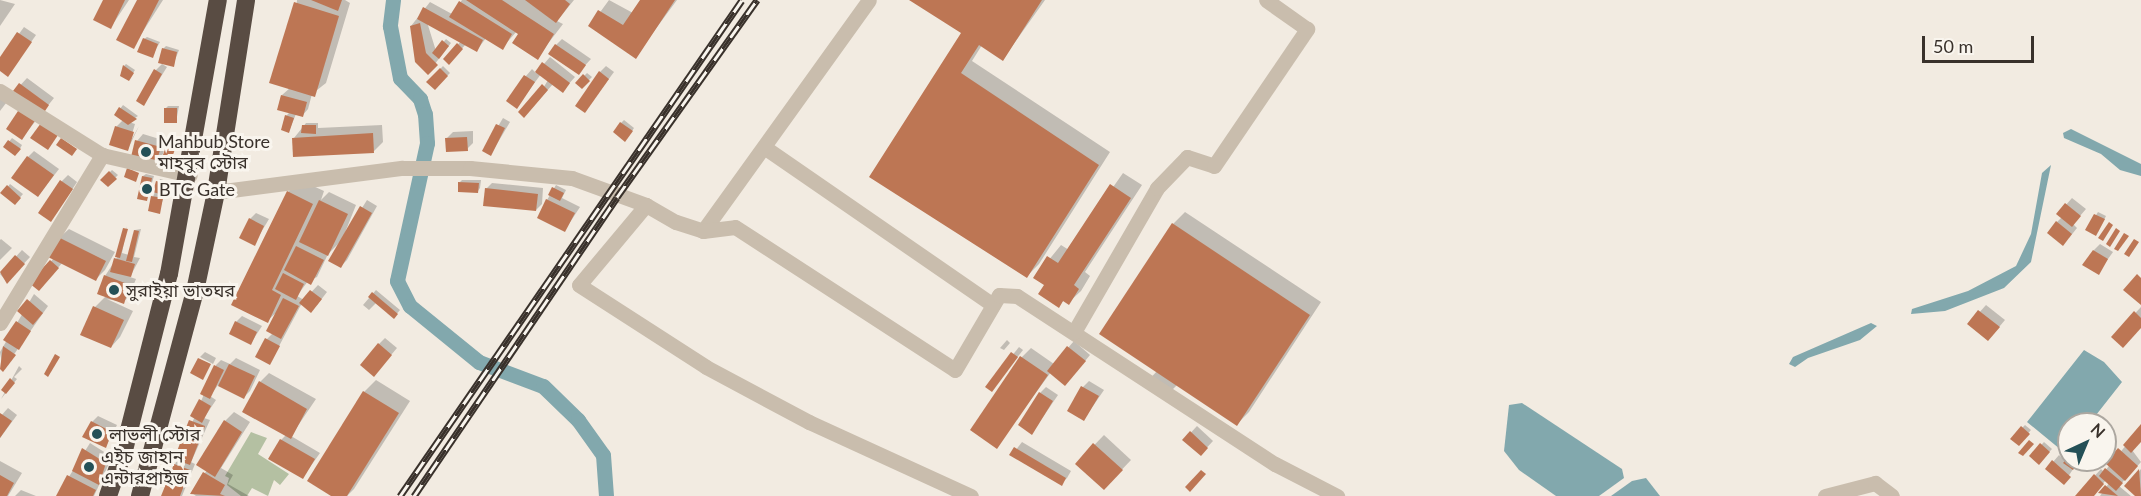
<!DOCTYPE html>
<html>
<head>
<meta charset="utf-8">
<style>
	body { margin:0 }
	#map { position:relative; width:2141px; height:496px; overflow:hidden; background:#f2ebe1; font-family:Lato,"Noto Sans Bengali",sans-serif }
	div>[style] { position:absolute }
	[style*='--x'] { left:calc(var(--x)*1px); top:calc(var(--y)*1px); width:calc(var(--w)*1px); rotate:calc(var(--a)*1deg) }
	.green>* { inset:0; background:#b4c0a2 }
	.water>* { inset:0; background:#82a8ad }
	.shadow>* { inset:0; background:#0003 }
	.canal>* { height:15px; margin:-7.5px; padding:0 7.5px; transform-origin:7.5px; border-radius:7.5px; background:#82a8ad }
	.building>* { inset:0; background:#bd7654 }
	.minor>* { height:15px; margin:-7.5px; padding:0 7.5px; transform-origin:7.5px; border-radius:7.5px; background:#c9bdad }
	.highway>* { height:18px; margin:-9px; padding:0 9px; transform-origin:9px; border-radius:9px; background:#594c43 }
	.rail>* { height:7px; margin-top:-3.5px; transform-origin:0; background:repeating-linear-gradient(90deg,#f9f5ee 0 14px,#39312b 0 28px); box-sizing:border-box; border-block:2px solid #39312b }
	.dots>* { width:16px; height:16px; translate:-50% -50%; box-sizing:border-box; border:3px solid #f9f5ee; border-radius:50% }
	span { translate:-50% -50%; white-space:nowrap; text-align:center; line-height:1.15; -webkit-text-stroke:6px #f9f5ee; paint-order:stroke }
	.poi-label { font-size:18px; color:#39312b }
	.left { translate:0 -50%; text-align:left }
	.north { position:absolute; left:2057px; top:412px; width:60px; height:60px; box-sizing:border-box; background:#f9f5ee; border:2px solid #aca7a0; border-radius:50%; rotate:44deg; font-size:16px; font-weight:700; line-height:24px; text-align:center; color:#39312b }
	.north::after { content:''; display:block; margin:auto; width:21px; height:27px; background:#245057; clip-path:polygon(50% 0,100% 100%,50% 72%,0 100%) }
	.scale { position:absolute; left:1922px; top:36px; width:112px; height:27px; box-sizing:border-box; border:3px solid #39312b; border-top:0; padding-left:8px; font-size:18px; line-height:21px; white-space:nowrap; color:#39312b; -webkit-text-stroke:4px #f9f5ee; paint-order:stroke }
</style>
</head>
<body>
<div id="map">
	<div class="green">
		<i style="clip-path:polygon(251px 432px,267px 438px,258px 454px,289px 474px,280px 485px,274px 480px,268px 496px,252px 488px,247px 496px,241px 496px,227px 485px,229px 478px,225px 476px)"></i>
	</div>
	<div class="water">
		<i style="clip-path:polygon(2071px 129px,2141px 164px,2141px 176px,2120px 170px,2101px 154px,2064px 138px,2063px 133px)"></i>
		<i style="clip-path:polygon(2051px 165px,2031px 262px,2004px 288px,1945px 311px,1911px 314px,1912px 309px,1968px 291px,2016px 266px,2031px 234px,2042px 173px)"></i>
		<i style="clip-path:polygon(1871px 323px,1877px 326px,1860px 340px,1808px 358px,1795px 367px,1789px 364px,1793px 357px)"></i>
		<i style="clip-path:polygon(2084px 350px,2104px 362px,2122px 382px,2089px 424px,2069px 424px,2066px 454px,2027px 422px)"></i>
		<i style="clip-path:polygon(1522px 403px,1622px 469px,1624px 478px,1599px 496px,1556px 496px,1519px 470px,1504px 451px,1509px 405px)"></i>
		<i style="clip-path:polygon(1646px 478px,1660px 496px,1611px 496px,1632px 481px)"></i>
	</div>
	<div class="shadow">
		<i style="clip-path:polygon(0 0,15px 4px,0 26px)"></i>
		<i style="clip-path:polygon(104px 0,129px 0,111px 27px)"></i>
		<i style="clip-path:polygon(139px 0,163px 0,133px 47px)"></i>
		<i style="clip-path:polygon(297px 0,345px 0,350px 3px,326px 83px,312px 94px,308px 109px,302px 116px,296px 114px,289px 131px,286px 116px,290px 112px,282px 95px,290px 88px)"></i>
		<i style="clip-path:polygon(462px 0,574px 0,557px 21px,563px 24px,537px 58px,517px 31px,502px 48px,486px 38px,477px 50px,466px 44px,449px 63px,445px 59px,461px 41px,427px 22px,436px 51px,446px 39px,451px 43px,428px 73px,411px 26px,430px 2px,452px 14px)"></i>
		<i style="clip-path:polygon(609px 0,633px 13px,642px 0,677px 0,635px 57px,590px 26px)"></i>
		<i style="clip-path:polygon(912px 0,1045px 0,1003px 59px,982px 45px,972px 61px,1110px 152px,1039px 264px,1027px 276px,871px 176px,963px 33px)"></i>
		<i style="clip-path:polygon(24px 27px,36px 35px,8px 75px,0 70px,0 60px)"></i>
		<i style="clip-path:polygon(147px 37px,160px 42px,152px 56px,144px 39px)"></i>
		<i style="clip-path:polygon(562px 39px,591px 59px,578px 73px,556px 45px)"></i>
		<i style="clip-path:polygon(166px 46px,179px 50px,173px 65px,163px 49px)"></i>
		<i style="clip-path:polygon(550px 57px,575px 77px,566px 87px,553px 84px,530px 110px,548px 80px,541px 74px,517px 107px,509px 101px,526px 76px,532px 69px,536px 73px)"></i>
		<i style="clip-path:polygon(126px 64px,135px 70px,131px 76px,124px 66px)"></i>
		<i style="clip-path:polygon(162px 64px,167px 67px,144px 104px,156px 70px)"></i>
		<i style="clip-path:polygon(443px 66px,450px 73px,435px 88px,428px 82px)"></i>
		<i style="clip-path:polygon(606px 66px,614px 72px,585px 111px,600px 72px)"></i>
		<i style="clip-path:polygon(587px 73px,592px 77px,582px 87px,577px 83px)"></i>
		<i style="clip-path:polygon(27px 78px,54px 98px,22px 138px,21px 109px,15px 91px)"></i>
		<i style="clip-path:polygon(0 86px,13px 94px,0 111px)"></i>
		<i style="clip-path:polygon(123px 105px,138px 116px,129px 122px,135px 124px,129px 144px,139px 126px,128px 149px,116px 127px,123px 120px,116px 114px)"></i>
		<i style="clip-path:polygon(168px 106px,179px 106px,176px 122px,166px 108px)"></i>
		<i style="clip-path:polygon(503px 118px,510px 122px,491px 154px,484px 150px)"></i>
		<i style="clip-path:polygon(624px 120px,634px 128px,628px 137px,621px 123px)"></i>
		<i style="clip-path:polygon(306px 123px,318px 123px,318px 128px,382px 125px,383px 142px,374px 151px,294px 138px)"></i>
		<i style="clip-path:polygon(473px 131px,473px 143px,467px 149px,447px 138px,453px 132px)"></i>
		<i style="clip-path:polygon(143px 134px,166px 141px,163px 154px,156px 162px,137px 141px)"></i>
		<i style="clip-path:polygon(12px 138px,22px 145px,18px 152px,5px 147px)"></i>
		<i style="clip-path:polygon(172px 138px,178px 140px,169px 162px,169px 141px)"></i>
		<i style="clip-path:polygon(34px 151px,59px 169px,38px 196px,28px 157px)"></i>
		<i style="clip-path:polygon(112px 170px,118px 175px,108px 185px,102px 180px)"></i>
		<i style="clip-path:polygon(1123px 173px,1142px 185px,1085px 272px,1090px 276px,1081px 291px,1068px 303px,1064px 300px,1059px 306px,1046px 284px,1035px 277px,1061px 245px,1069px 250px)"></i>
		<i style="clip-path:polygon(146px 174px,154px 176px,147px 199px,143px 176px)"></i>
		<i style="clip-path:polygon(68px 175px,77px 182px,56px 214px,62px 181px)"></i>
		<i style="clip-path:polygon(160px 179px,167px 181px,160px 195px,164px 196px,159px 212px,153px 197px)"></i>
		<i style="clip-path:polygon(300px 180px,324px 191px,321px 200px,329px 192px,356px 205px,342px 240px,367px 200px,377px 206px,347px 260px,341px 266px,340px 242px,328px 254px,317px 277px,308px 281px,297px 296px,304px 300px,318px 285px,327px 292px,317px 305px,302px 303px,270px 363px,267px 339px,273px 333px,277px 312px,267px 321px,233px 305px,288px 192px)"></i>
		<i style="clip-path:polygon(462px 180px,481px 180px,480px 188px,478px 191px,460px 182px)"></i>
		<i style="clip-path:polygon(492px 183px,543px 188px,542px 204px,536px 210px,486px 189px)"></i>
		<i style="clip-path:polygon(10px 184px,23px 194px,15px 203px,3px 193px)"></i>
		<i style="clip-path:polygon(556px 185px,566px 190px,562px 198px,580px 207px,565px 230px,547px 200px)"></i>
		<i style="clip-path:polygon(2072px 198px,2086px 209px,2073px 224px,2077px 228px,2069px 238px,2057px 222px,2062px 217px,2058px 214px)"></i>
		<i style="clip-path:polygon(1185px 212px,1321px 302px,1249px 412px,1237px 424px,1177px 385px,1163px 399px,1146px 383px,1157px 371px,1173px 224px)"></i>
		<i style="clip-path:polygon(2098px 212px,2106px 216px,2098px 232px,2087px 230px)"></i>
		<i style="clip-path:polygon(256px 213px,269px 219px,254px 244px,250px 219px)"></i>
		<i style="clip-path:polygon(127px 226px,122px 253px,129px 255px,135px 230px,141px 229px,134px 257px,140px 258px,130px 277px,136px 279px,129px 296px,123px 302px,107px 299px,133px 311px,120px 337px,111px 347px,82px 334px,95px 307px,106px 296px,105px 276px,118px 256px)"></i>
		<i style="clip-path:polygon(69px 229px,115px 252px,105px 270px,96px 279px,63px 262px,45px 283px,32px 283px,54px 258px,59px 238px)"></i>
		<i style="clip-path:polygon(1px 239px,12px 248px,0 260px,0 240px)"></i>
		<i style="clip-path:polygon(2100px 244px,2113px 252px,2098px 273px,2094px 250px)"></i>
		<i style="clip-path:polygon(22px 250px,30px 257px,7px 282px,0 274px)"></i>
		<i style="clip-path:polygon(376px 290px,400px 310px,394px 317px,376px 303px,369px 310px,363px 305px)"></i>
		<i style="clip-path:polygon(34px 294px,48px 306px,3px 370px,0 352px)"></i>
		<i style="clip-path:polygon(1986px 305px,2005px 320px,1994px 333px,1969px 324px)"></i>
		<i style="clip-path:polygon(2141px 307px,2141px 327px,2113px 337px)"></i>
		<i style="clip-path:polygon(242px 316px,262px 326px,251px 343px,236px 322px)"></i>
		<i style="clip-path:polygon(385px 338px,397px 348px,380px 368px,379px 344px)"></i>
		<i style="clip-path:polygon(1007px 340px,1010px 343px,1004px 350px,1000px 348px)"></i>
		<i style="clip-path:polygon(1074px 341px,1090px 355px,1071px 378px,1051px 372px,996px 447px,1022px 357px,1031px 348px,1054px 364px)"></i>
		<i style="clip-path:polygon(1019px 347px,1023px 350px,992px 390px,987px 387px)"></i>
		<i style="clip-path:polygon(205px 352px,216px 358px,213px 364px,200px 357px)"></i>
		<i style="clip-path:polygon(236px 358px,260px 370px,250px 391px,244px 397px,218px 385px,210px 396px,216px 400px,204px 418px,210px 420px,191px 462px,195px 464px,182px 496px,162px 496px,216px 365px,221px 360px,230px 364px)"></i>
		<i style="clip-path:polygon(19px 366px,22px 369px,14px 377px,17px 379px,1px 399px)"></i>
		<i style="clip-path:polygon(269px 373px,316px 399px,291px 436px,320px 453px,303px 477px,281px 440px,286px 435px,260px 382px)"></i>
		<i style="clip-path:polygon(376px 380px,410px 401px,354px 489px,347px 496px,334px 496px,364px 392px)"></i>
		<i style="clip-path:polygon(1089px 381px,1104px 390px,1084px 419px,1083px 387px)"></i>
		<i style="clip-path:polygon(1046px 387px,1058px 395px,1032px 433px,1040px 393px)"></i>
		<i style="clip-path:polygon(8px 408px,17px 415px,0 438px,0 417px)"></i>
		<i style="clip-path:polygon(234px 412px,250px 422px,221px 468px,233px 475px,228px 484px,249px 496px,196px 496px,192px 493px,207px 470px,225px 421px)"></i>
		<i style="clip-path:polygon(98px 416px,117px 425px,106px 446px,92px 422px)"></i>
		<i style="clip-path:polygon(2025px 425px,2031px 430px,2019px 444px,2012px 438px)"></i>
		<i style="clip-path:polygon(1197px 426px,1213px 441px,1201px 454px,1184px 440px)"></i>
		<i style="clip-path:polygon(2141px 427px,2141px 441px,2132px 450px,2141px 462px,2119px 486px,2131px 496px,2100px 496px,2109px 483px,2106px 480px,2092px 496px,2076px 496px,2101px 469px,2104px 472px)"></i>
		<i style="clip-path:polygon(1104px 435px,1131px 460px,1113px 479px,1077px 463px)"></i>
		<i style="clip-path:polygon(1022px 442px,1071px 471px,1067px 478px,1061px 484px,1012px 455px)"></i>
		<i style="clip-path:polygon(2044px 442px,2052px 449px,2039px 463px,2031px 456px)"></i>
		<i style="clip-path:polygon(90px 443px,112px 457px,94px 496px,57px 496px)"></i>
		<i style="clip-path:polygon(2059px 455px,2067px 462px,2079px 460px,2064px 483px,2047px 469px)"></i>
		<i style="clip-path:polygon(0 461px,22px 473px,8px 496px,0 496px)"></i>
		<i style="clip-path:polygon(2141px 469px,2141px 496px,2138px 496px,2126px 486px)"></i>
		<i style="clip-path:polygon(21px 490px,36px 496px,15px 496px)"></i>
	</div>
	<div class="canal">
		<i style="--x:393;--y:0;--w:26;--a:97"></i>
		<i style="--x:390;--y:26;--w:53;--a:79.1"></i>
		<i style="--x:400;--y:78;--w:29;--a:46"></i>
		<i style="--x:420;--y:99;--w:16;--a:72"></i>
		<i style="--x:425;--y:114;--w:29;--a:86"></i>
		<i style="--x:427;--y:143;--w:141;--a:102.3"></i>
		<i style="--x:397;--y:281;--w:28;--a:63"></i>
		<i style="--x:410;--y:306;--w:89;--a:39.1"></i>
		<i style="--x:479;--y:362;--w:68;--a:20.6"></i>
		<i style="--x:543;--y:386;--w:49;--a:44.2"></i>
		<i style="--x:578;--y:420;--w:43;--a:54.5"></i>
		<i style="--x:603;--y:455;--w:41;--a:85.8"></i>
	</div>
	<div class="building">
		<i style="clip-path:polygon(103px 0,125px 0,111px 29px,93px 20px)"></i>
		<i style="clip-path:polygon(137px 0,159px 0,134px 49px,116px 40px)"></i>
		<i style="clip-path:polygon(311px 0,342px 0,338px 11px)"></i>
		<i style="clip-path:polygon(466px 0,502px 0,554px 34px,538px 60px,512px 43px,518px 34px)"></i>
		<i style="clip-path:polygon(525px 0,565px 0,570px 4px,556px 23px)"></i>
		<i style="clip-path:polygon(640px 0,675px 0,636px 59px,588px 26px,598px 10px,623px 25px)"></i>
		<i style="clip-path:polygon(909px 0,1042px 0,1003px 61px,979px 45px,961px 73px,1099px 165px,1027px 278px,869px 177px,961px 33px)"></i>
		<i style="clip-path:polygon(459px 1px,512px 34px,503px 50px,449px 17px)"></i>
		<i style="clip-path:polygon(294px 2px,339px 16px,315px 97px,269px 83px)"></i>
		<i style="clip-path:polygon(423px 7px,483px 40px,477px 52px,417px 19px)"></i>
		<i style="clip-path:polygon(420px 23px,426px 53px,438px 65px,428px 75px,415px 62px,410px 26px)"></i>
		<i style="clip-path:polygon(17px 32px,32px 42px,8px 77px,0 71px,0 57px)"></i>
		<i style="clip-path:polygon(143px 38px,158px 44px,153px 58px,137px 52px)"></i>
		<i style="clip-path:polygon(442px 40px,449px 46px,439px 59px,432px 53px)"></i>
		<i style="clip-path:polygon(457px 43px,463px 49px,449px 65px,443px 59px)"></i>
		<i style="clip-path:polygon(555px 44px,586px 65px,579px 75px,548px 54px)"></i>
		<i style="clip-path:polygon(162px 48px,177px 52px,174px 67px,158px 63px)"></i>
		<i style="clip-path:polygon(542px 62px,570px 83px,563px 93px,535px 72px)"></i>
		<i style="clip-path:polygon(123px 65px,134px 73px,129px 81px,120px 76px)"></i>
		<i style="clip-path:polygon(440px 68px,448px 76px,435px 90px,426px 82px)"></i>
		<i style="clip-path:polygon(154px 69px,162px 74px,144px 106px,136px 101px)"></i>
		<i style="clip-path:polygon(599px 71px,609px 79px,585px 113px,575px 106px)"></i>
		<i style="clip-path:polygon(583px 74px,590px 81px,582px 89px,575px 83px)"></i>
		<i style="clip-path:polygon(524px 75px,535px 82px,517px 109px,506px 101px)"></i>
		<i style="clip-path:polygon(19px 83px,49px 105px,43px 114px,13px 91px)"></i>
		<i style="clip-path:polygon(542px 84px,548px 90px,524px 118px,518px 112px)"></i>
		<i style="clip-path:polygon(281px 95px,307px 102px,303px 117px,277px 110px)"></i>
		<i style="clip-path:polygon(119px 107px,137px 119px,128px 125px,114px 115px)"></i>
		<i style="clip-path:polygon(20px 108px,36px 119px,22px 140px,6px 129px)"></i>
		<i style="clip-path:polygon(164px 108px,177px 108px,177px 123px,164px 123px)"></i>
		<i style="clip-path:polygon(285px 115px,294px 118px,289px 133px,281px 130px)"></i>
		<i style="clip-path:polygon(620px 122px,633px 131px,625px 142px,613px 132px)"></i>
		<i style="clip-path:polygon(41px 123px,58px 135px,48px 150px,30px 138px)"></i>
		<i style="clip-path:polygon(496px 124px,505px 128px,491px 156px,482px 151px)"></i>
		<i style="clip-path:polygon(302px 125px,316px 125px,316px 134px,301px 133px)"></i>
		<i style="clip-path:polygon(115px 126px,134px 132px,128px 151px,109px 145px)"></i>
		<i style="clip-path:polygon(373px 133px,374px 153px,293px 157px,292px 138px)"></i>
		<i style="clip-path:polygon(467px 137px,468px 151px,446px 152px,445px 138px)"></i>
		<i style="clip-path:polygon(61px 138px,77px 149px,72px 156px,56px 145px)"></i>
		<i style="clip-path:polygon(8px 140px,21px 149px,15px 156px,3px 147px)"></i>
		<i style="clip-path:polygon(135px 140px,161px 147px,156px 163px,131px 157px)"></i>
		<i style="clip-path:polygon(168px 140px,177px 143px,170px 164px,161px 161px)"></i>
		<i style="clip-path:polygon(27px 156px,54px 175px,38px 197px,11px 178px)"></i>
		<i style="clip-path:polygon(127px 168px,139px 173px,136px 182px,124px 177px)"></i>
		<i style="clip-path:polygon(109px 171px,117px 179px,108px 187px,100px 180px)"></i>
		<i style="clip-path:polygon(142px 176px,152px 178px,147px 201px,137px 199px)"></i>
		<i style="clip-path:polygon(60px 180px,73px 189px,51px 222px,38px 213px)"></i>
		<i style="clip-path:polygon(156px 181px,165px 183px,163px 195px,153px 192px)"></i>
		<i style="clip-path:polygon(458px 182px,479px 183px,478px 193px,458px 192px)"></i>
		<i style="clip-path:polygon(1110px 184px,1131px 198px,1074px 285px,1079px 289px,1069px 305px,1063px 301px,1059px 308px,1038px 294px,1044px 285px,1033px 278px,1047px 256px,1058px 263px)"></i>
		<i style="clip-path:polygon(7px 185px,21px 198px,15px 205px,0 193px)"></i>
		<i style="clip-path:polygon(552px 187px,564px 193px,560px 201px,548px 195px)"></i>
		<i style="clip-path:polygon(485px 188px,538px 194px,536px 211px,483px 206px)"></i>
		<i style="clip-path:polygon(287px 191px,313px 204px,272px 290px,281px 295px,268px 323px,231px 305px)"></i>
		<i style="clip-path:polygon(151px 196px,163px 198px,160px 214px,148px 211px)"></i>
		<i style="clip-path:polygon(546px 199px,575px 213px,565px 232px,537px 218px)"></i>
		<i style="clip-path:polygon(319px 200px,348px 214px,328px 256px,299px 242px)"></i>
		<i style="clip-path:polygon(2065px 203px,2081px 216px,2072px 227px,2056px 214px)"></i>
		<i style="clip-path:polygon(360px 206px,372px 213px,341px 268px,328px 261px)"></i>
		<i style="clip-path:polygon(2094px 214px,2105px 219px,2096px 236px,2085px 230px)"></i>
		<i style="clip-path:polygon(249px 218px,264px 226px,255px 246px,239px 238px)"></i>
		<i style="clip-path:polygon(2056px 221px,2072px 234px,2063px 246px,2047px 233px)"></i>
		<i style="clip-path:polygon(2109px 222px,2113px 225px,2103px 241px,2098px 238px)"></i>
		<i style="clip-path:polygon(1172px 223px,1310px 315px,1237px 426px,1099px 334px)"></i>
		<i style="clip-path:polygon(123px 228px,128px 229px,120px 258px,115px 257px)"></i>
		<i style="clip-path:polygon(2116px 228px,2120px 231px,2110px 247px,2106px 244px)"></i>
		<i style="clip-path:polygon(134px 230px,139px 231px,132px 262px,126px 261px)"></i>
		<i style="clip-path:polygon(2124px 233px,2129px 236px,2118px 251px,2114px 249px)"></i>
		<i style="clip-path:polygon(58px 237px,106px 261px,96px 281px,48px 257px)"></i>
		<i style="clip-path:polygon(2134px 239px,2139px 242px,2129px 257px,2124px 254px)"></i>
		<i style="clip-path:polygon(296px 246px,324px 260px,311px 285px,284px 270px)"></i>
		<i style="clip-path:polygon(2093px 250px,2108px 259px,2099px 275px,2082px 265px)"></i>
		<i style="clip-path:polygon(15px 255px,25px 264px,7px 284px,0 272px)"></i>
		<i style="clip-path:polygon(114px 258px,135px 264px,131px 277px,110px 272px)"></i>
		<i style="clip-path:polygon(50px 260px,59px 268px,39px 291px,29px 283px)"></i>
		<i style="clip-path:polygon(283px 273px,304px 284px,296px 300px,275px 289px)"></i>
		<i style="clip-path:polygon(2137px 274px,2141px 278px,2141px 305px,2123px 290px)"></i>
		<i style="clip-path:polygon(104px 275px,130px 285px,124px 304px,97px 294px)"></i>
		<i style="clip-path:polygon(310px 290px,322px 299px,311px 313px,299px 303px)"></i>
		<i style="clip-path:polygon(372px 292px,398px 314px,394px 319px,368px 297px)"></i>
		<i style="clip-path:polygon(283px 298px,299px 306px,281px 339px,266px 331px)"></i>
		<i style="clip-path:polygon(27px 299px,43px 313px,33px 325px,17px 311px)"></i>
		<i style="clip-path:polygon(93px 306px,124px 320px,111px 348px,80px 335px)"></i>
		<i style="clip-path:polygon(1978px 310px,2000px 327px,1988px 341px,1967px 324px)"></i>
		<i style="clip-path:polygon(2134px 311px,2141px 318px,2141px 328px,2123px 348px,2111px 337px)"></i>
		<i style="clip-path:polygon(16px 321px,31px 331px,19px 350px,3px 340px)"></i>
		<i style="clip-path:polygon(235px 321px,257px 332px,251px 345px,229px 334px)"></i>
		<i style="clip-path:polygon(265px 338px,280px 346px,270px 365px,255px 357px)"></i>
		<i style="clip-path:polygon(378px 343px,392px 355px,374px 377px,360px 365px)"></i>
		<i style="clip-path:polygon(3px 346px,16px 355px,3px 372px,0 369px)"></i>
		<i style="clip-path:polygon(1067px 346px,1086px 361px,1065px 386px,1047px 371px)"></i>
		<i style="clip-path:polygon(1011px 352px,1018px 357px,992px 392px,985px 387px)"></i>
		<i style="clip-path:polygon(55px 354px,60px 357px,48px 377px,44px 374px)"></i>
		<i style="clip-path:polygon(1020px 356px,1048px 375px,997px 449px,970px 430px)"></i>
		<i style="clip-path:polygon(198px 358px,211px 364px,203px 380px,190px 373px)"></i>
		<i style="clip-path:polygon(229px 364px,255px 376px,244px 399px,218px 386px)"></i>
		<i style="clip-path:polygon(214px 365px,224px 370px,210px 399px,200px 394px)"></i>
		<i style="clip-path:polygon(10px 378px,15px 383px,6px 394px,1px 390px)"></i>
		<i style="clip-path:polygon(259px 381px,307px 409px,291px 439px,242px 412px)"></i>
		<i style="clip-path:polygon(1081px 386px,1099px 396px,1084px 421px,1067px 411px)"></i>
		<i style="clip-path:polygon(363px 391px,399px 413px,347px 496px,331px 496px,307px 481px)"></i>
		<i style="clip-path:polygon(1039px 392px,1053px 401px,1032px 435px,1018px 425px)"></i>
		<i style="clip-path:polygon(199px 399px,211px 406px,202px 423px,190px 416px)"></i>
		<i style="clip-path:polygon(0 413px,12px 421px,0 438px)"></i>
		<i style="clip-path:polygon(189px 420px,205px 426px,190px 465px,174px 459px)"></i>
		<i style="clip-path:polygon(224px 420px,242px 432px,215px 477px,196px 465px)"></i>
		<i style="clip-path:polygon(91px 421px,112px 432px,106px 448px,82px 437px)"></i>
		<i style="clip-path:polygon(2141px 424px,2141px 442px,2131px 453px,2123px 445px)"></i>
		<i style="clip-path:polygon(2021px 426px,2030px 434px,2019px 446px,2010px 439px)"></i>
		<i style="clip-path:polygon(1190px 431px,1208px 448px,1201px 456px,1182px 440px)"></i>
		<i style="clip-path:polygon(280px 439px,315px 459px,303px 479px,268px 459px)"></i>
		<i style="clip-path:polygon(2029px 440px,2034px 444px,2023px 456px,2018px 453px)"></i>
		<i style="clip-path:polygon(1093px 443px,1123px 470px,1104px 490px,1075px 464px)"></i>
		<i style="clip-path:polygon(2040px 443px,2050px 452px,2039px 465px,2029px 456px)"></i>
		<i style="clip-path:polygon(1014px 447px,1066px 478px,1062px 486px,1009px 455px)"></i>
		<i style="clip-path:polygon(82px 448px,106px 463px,99px 485px,72px 471px)"></i>
		<i style="clip-path:polygon(2118px 448px,2138px 466px,2125px 481px,2105px 463px)"></i>
		<i style="clip-path:polygon(2069px 456px,2069px 460px,2080px 460px,2073px 470px,2063px 463px)"></i>
		<i style="clip-path:polygon(2052px 460px,2071px 477px,2064px 485px,2045px 469px)"></i>
		<i style="clip-path:polygon(174px 464px,190px 470px,180px 496px,161px 496px)"></i>
		<i style="clip-path:polygon(2105px 468px,2123px 483px,2116px 491px,2099px 476px)"></i>
		<i style="clip-path:polygon(2139px 469px,2141px 496px,2135px 496px,2124px 486px)"></i>
		<i style="clip-path:polygon(1201px 470px,1206px 474px,1190px 492px,1185px 487px)"></i>
		<i style="clip-path:polygon(203px 472px,225px 485px,220px 494px,225px 496px,190px 494px)"></i>
		<i style="clip-path:polygon(2094px 474px,2104px 484px,2094px 496px,2075px 496px)"></i>
		<i style="clip-path:polygon(0 475px,14px 483px,7px 496px,0 496px)"></i>
		<i style="clip-path:polygon(67px 475px,96px 490px,93px 496px,56px 496px)"></i>
		<i style="clip-path:polygon(2105px 485px,2118px 496px,2098px 493px)"></i>
	</div>
	<div class="minor">
		<i style="--x:0;--y:91;--w:120;--a:32.1"></i>
		<i style="--x:102;--y:155;--w:90;--a:12.8"></i>
		<i style="--x:764;--y:147;--w:278;--a:34.6"></i>
		<i style="--x:216;--y:192;--w:188;--a:-7.4"></i>
		<i style="--x:402;--y:168;--w:68;--a:0"></i>
		<i style="--x:470;--y:168;--w:102;--a:5.6"></i>
		<i style="--x:572;--y:178;--w:79;--a:20"></i>
		<i style="--x:646;--y:205;--w:104;--a:129.9"></i>
		<i style="--x:579;--y:285;--w:151;--a:32.8"></i>
		<i style="--x:706;--y:367;--w:117;--a:28.1"></i>
		<i style="--x:809;--y:422;--w:178;--a:24.6"></i>
		<i style="--x:646;--y:205;--w:34;--a:30"></i>
		<i style="--x:676;--y:222;--w:28;--a:18"></i>
		<i style="--x:703;--y:231;--w:284;--a:-54.3"></i>
		<i style="--x:703;--y:231;--w:32;--a:-7"></i>
		<i style="--x:735;--y:227;--w:262;--a:33"></i>
		<i style="--x:955;--y:370;--w:87;--a:-59.6"></i>
		<i style="--x:999;--y:295;--w:18;--a:3"></i>
		<i style="--x:1017;--y:296;--w:308;--a:33.1"></i>
		<i style="--x:1275;--y:464;--w:70;--a:27.3"></i>
		<i style="--x:0;--y:323;--w:197;--a:-58.7"></i>
		<i style="--x:1074;--y:332;--w:166;--a:-60"></i>
		<i style="--x:1157;--y:188;--w:43;--a:-45.9"></i>
		<i style="--x:1187;--y:157;--w:28;--a:18"></i>
		<i style="--x:1214;--y:166;--w:166;--a:-55.8"></i>
		<i style="--x:1307;--y:29;--w:50;--a:-144.7"></i>
		<i style="--x:1825;--y:496;--w:52;--a:-14.6"></i>
		<i style="--x:1875;--y:483;--w:21;--a:37"></i>
	</div>
	<div class="highway">
		<i style="--x:108;--y:496;--w:49;--a:-70.8"></i>
		<i style="--x:124;--y:450;--w:182;--a:-75.7"></i>
		<i style="--x:169;--y:274;--w:278;--a:-79.9"></i>
		<i style="--x:140;--y:496;--w:212;--a:-75"></i>
		<i style="--x:195;--y:291;--w:101;--a:-78"></i>
		<i style="--x:216;--y:192;--w:194;--a:-81.1"></i>
	</div>
	<div class="rail">
		<i style="--x:400;--y:496;--w:602;--a:-55.41"></i>
		<i style="--x:414;--y:496;--w:361;--a:-55.8"></i>
		<i style="--x:617;--y:197;--w:242;--a:-54.6"></i>
	</div>
	<div class="dots">
		<i style="left:146px;top:152px;background:#245057"></i>
		<i style="left:147px;top:189px;background:#245057"></i>
		<i style="left:114px;top:290px;background:#245057"></i>
		<i style="left:97px;top:434px;background:#245057"></i>
		<i style="left:89px;top:467px;background:#245057"></i>
	</div>
	<div class="poi-label">
		<span class="left" style="left:158px;top:152px">Mahbub Store<br>মাহবুব স্টোর</span>
		<span class="left" style="left:159px;top:189px">BTC Gate</span>
		<span class="left" style="left:126px;top:290px">সুরাইয়া ভাতঘর</span>
		<span class="left" style="left:109px;top:434px">লাভলী স্টোর</span>
		<span class="left" style="left:101px;top:467px">এইচ জাহান<br>এন্টারপ্রাইজ</span>
	</div>
	<div class="north">N</div>
	<div class="scale">50 m</div>
</div>
</body>
</html>
